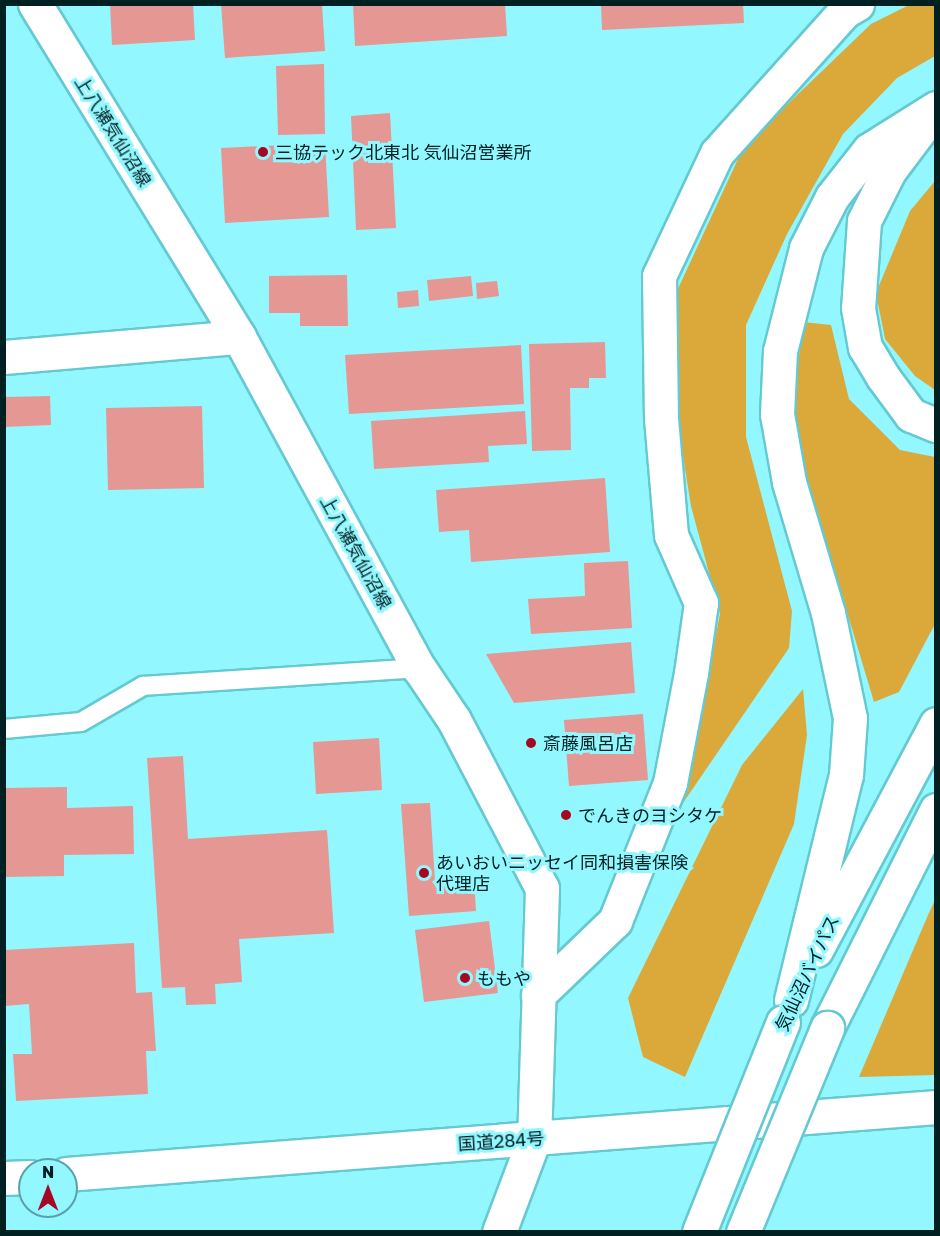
<!DOCTYPE html>
<html>
<head>
<meta charset="utf-8">
<style>
	body { margin:0 }
	#map { position:relative; width:940px; height:1236px; overflow:hidden; background:#93f7ff; font-family:"Golos Text","Noto Sans JP",sans-serif }
	div>[style] { position:absolute }
	[style*='--x'] { left:calc(var(--x)*1px); top:calc(var(--y)*1px); width:calc(var(--w)*1px); rotate:calc(var(--a)*1deg) }
	.green>* { inset:0; background:#dba83a }
	.building>* { inset:0; background:#e59794 }
	.roads { filter:drop-shadow(2px 0 #65c9d2) drop-shadow(-2px 0 #65c9d2) drop-shadow(0 2px #65c9d2) drop-shadow(0 -2px #65c9d2) }
	.lane>* { height:18px; margin:-9px; padding:0 9px; transform-origin:9px; border-radius:9px; background:#fff }
	.street>* { height:33px; margin:-16.5px; padding:0 16.5px; transform-origin:16.5px; border-radius:16.5px; background:#fff }
	.secondary>* { height:33px; margin:-16.5px; padding:0 16.5px; transform-origin:16.5px; border-radius:16.5px; background:#fff }
	.highway>* { height:33px; margin:-16.5px; padding:0 16.5px; transform-origin:16.5px; border-radius:16.5px; background:#fff }
	.bridges { filter:drop-shadow(2px 0 #65c9d2) drop-shadow(-2px 0 #65c9d2) drop-shadow(0 2px #65c9d2) drop-shadow(0 -2px #65c9d2) }
	.highway-bridge>* { height:33px; margin:-16.5px; padding:0 16.5px; transform-origin:16.5px; border-radius:16.5px; background:#fff }
	.dots>* { width:16px; height:16px; translate:-50% -50%; box-sizing:border-box; border:3px solid #93f7ff; border-radius:50% }
	span { translate:-50% -50%; white-space:nowrap; text-align:center; line-height:1.15; -webkit-text-stroke:6px #93f7ff; paint-order:stroke }
	.street-label { font-size:18px; color:#002022 }
	.poi-label { font-size:18px; color:#002022 }
	.left { translate:0 -50%; text-align:left }
	.frame { position:absolute; inset:0; border:6px solid #002022; pointer-events:none }
	.north { position:absolute; left:18px; top:1158px; width:60px; height:60px; box-sizing:border-box; background:#93f7ff; border:2px solid #58a1a7; border-radius:50%; rotate:0deg; font-size:16px; font-weight:700; line-height:24px; text-align:center; color:#002022 }
	.north::after { content:''; display:block; margin:auto; width:21px; height:27px; background:#a40823; clip-path:polygon(50% 0,100% 100%,50% 72%,0 100%) }
</style>
</head>
<body>
<div id="map">
	<div class="green">
		<i style="clip-path:polygon(909px 5px,935px 5px,935px 56px,897px 78px,843px 134px,787px 234px,746px 325px,746px 437px,792px 611px,789px 648px,683px 803px,720px 614px,691px 506px,674px 399px,676px 293px,744px 146px,871px 24px)"></i>
		<i style="clip-path:polygon(935px 181px,935px 390px,915px 376px,885px 339px,876px 293px,910px 211px)"></i>
		<i style="clip-path:polygon(803px 322px,831px 325px,849px 399px,900px 450px,935px 457px,935px 624px,899px 692px,874px 702px,791px 425px)"></i>
		<i style="clip-path:polygon(803px 689px,807px 735px,794px 824px,685px 1077px,643px 1057px,628px 998px,742px 765px)"></i>
		<i style="clip-path:polygon(935px 900px,935px 1075px,859px 1077px,928px 915px)"></i>
	</div>
	<div class="building">
		<i style="clip-path:polygon(110px 4px,193px 4px,195px 40px,112px 45px)"></i>
		<i style="clip-path:polygon(221px 4px,322px 4px,325px 51px,225px 58px)"></i>
		<i style="clip-path:polygon(353px 4px,505px 4px,507px 36px,355px 46px)"></i>
		<i style="clip-path:polygon(601px 4px,743px 4px,744px 23px,602px 30px)"></i>
		<i style="clip-path:polygon(324px 64px,325px 134px,278px 135px,276px 66px)"></i>
		<i style="clip-path:polygon(390px 113px,396px 228px,356px 230px,351px 116px)"></i>
		<i style="clip-path:polygon(325px 143px,329px 217px,225px 223px,221px 148px)"></i>
		<i style="clip-path:polygon(347px 275px,348px 326px,300px 326px,300px 313px,269px 313px,269px 276px)"></i>
		<i style="clip-path:polygon(471px 276px,473px 296px,429px 301px,427px 280px)"></i>
		<i style="clip-path:polygon(497px 281px,499px 296px,477px 299px,476px 283px)"></i>
		<i style="clip-path:polygon(418px 290px,419px 306px,398px 308px,397px 292px)"></i>
		<i style="clip-path:polygon(605px 342px,606px 378px,589px 378px,589px 388px,570px 388px,571px 450px,532px 451px,529px 344px)"></i>
		<i style="clip-path:polygon(521px 345px,524px 404px,349px 414px,345px 355px)"></i>
		<i style="clip-path:polygon(50px 396px,51px 425px,4px 427px,4px 397px)"></i>
		<i style="clip-path:polygon(202px 406px,204px 488px,108px 490px,106px 408px)"></i>
		<i style="clip-path:polygon(525px 411px,527px 444px,488px 446px,489px 462px,374px 469px,371px 421px)"></i>
		<i style="clip-path:polygon(605px 478px,610px 552px,471px 562px,469px 530px,439px 532px,436px 490px)"></i>
		<i style="clip-path:polygon(628px 561px,632px 628px,531px 634px,528px 599px,585px 596px,584px 563px)"></i>
		<i style="clip-path:polygon(631px 642px,635px 693px,514px 703px,486px 654px)"></i>
		<i style="clip-path:polygon(643px 714px,648px 780px,569px 786px,564px 720px)"></i>
		<i style="clip-path:polygon(379px 738px,382px 790px,316px 794px,313px 742px)"></i>
		<i style="clip-path:polygon(183px 756px,188px 839px,327px 830px,334px 933px,239px 939px,242px 982px,215px 984px,216px 1004px,186px 1005px,185px 987px,162px 988px,147px 758px)"></i>
		<i style="clip-path:polygon(67px 787px,67px 808px,133px 806px,134px 854px,64px 855px,64px 876px,4px 877px,4px 788px)"></i>
		<i style="clip-path:polygon(430px 803px,435px 881px,474px 878px,476px 911px,409px 916px,401px 804px)"></i>
		<i style="clip-path:polygon(489px 921px,498px 993px,424px 1002px,415px 930px)"></i>
		<i style="clip-path:polygon(134px 943px,136px 993px,152px 992px,156px 1051px,146px 1051px,148px 1094px,16px 1101px,13px 1054px,32px 1054px,29px 1004px,4px 1006px,4px 950px)"></i>
	</div>
	<div class="roads">
		<div class="lane">
			<i style="--x:4;--y:729;--w:77;--a:-5.2"></i>
			<i style="--x:81;--y:722;--w:72;--a:-30.1"></i>
			<i style="--x:143;--y:686;--w:277;--a:-3.7"></i>
		</div>
		<div class="street">
			<i style="--x:4;--y:357;--w:236;--a:-4.9"></i>
			<i style="--x:538;--y:995;--w:107;--a:-43.9"></i>
			<i style="--x:615;--y:921;--w:149;--a:-68.3"></i>
			<i style="--x:670;--y:783;--w:112;--a:-79.2"></i>
			<i style="--x:691;--y:673;--w:71;--a:-81.9"></i>
			<i style="--x:701;--y:603;--w:74;--a:-113.8"></i>
			<i style="--x:671;--y:535;--w:116;--a:-94.9"></i>
			<i style="--x:661;--y:419;--w:143;--a:-90.8"></i>
			<i style="--x:659;--y:276;--w:136;--a:-64.8"></i>
			<i style="--x:717;--y:153;--w:191;--a:-48"></i>
			<i style="--x:845;--y:11;--w:14;--a:-30"></i>
		</div>
		<div class="secondary">
			<i style="--x:35;--y:4;--w:391;--a:58.5"></i>
			<i style="--x:239;--y:337;--w:377;--a:61.5"></i>
			<i style="--x:419;--y:668;--w:63;--a:56.1"></i>
			<i style="--x:454;--y:720;--w:190;--a:62.4"></i>
			<i style="--x:542;--y:888;--w:251;--a:91.8"></i>
			<i style="--x:534;--y:1139;--w:99;--a:110.6"></i>
		</div>
		<div class="highway">
			<i style="--x:925;--y:123;--w:60;--a:126.9"></i>
			<i style="--x:889;--y:171;--w:56;--a:116.6"></i>
			<i style="--x:864;--y:221;--w:87;--a:93.9"></i>
			<i style="--x:858;--y:308;--w:40;--a:80"></i>
			<i style="--x:865;--y:347;--w:35;--a:59"></i>
			<i style="--x:883;--y:377;--w:47;--a:53.6"></i>
			<i style="--x:911;--y:415;--w:27;--a:22"></i>
			<i style="--x:816;--y:950;--w:256;--a:-62"></i>
			<i style="--x:791;--y:1000;--w:232;--a:-76.3"></i>
			<i style="--x:846;--y:775;--w:57;--a:-86"></i>
			<i style="--x:850;--y:718;--w:107;--a:-101.8"></i>
			<i style="--x:828;--y:613;--w:137;--a:-106.6"></i>
			<i style="--x:789;--y:482;--w:69;--a:-100"></i>
			<i style="--x:777;--y:414;--w:63;--a:-87.3"></i>
			<i style="--x:780;--y:351;--w:106;--a:-75.8"></i>
			<i style="--x:806;--y:248;--w:57;--a:-63"></i>
			<i style="--x:832;--y:197;--w:60;--a:-51.8"></i>
			<i style="--x:869;--y:150;--w:79;--a:-32.1"></i>
			<i style="--x:827;--y:1028;--w:244;--a:-63.4"></i>
			<i style="--x:66;--y:1174;--w:873;--a:-4.4"></i>
			<i style="--x:4;--y:1178;--w:26;--a:-2"></i>
		</div>
	</div>
	<div class="bridges">
		<div class="highway-bridge">
			<i style="--x:699;--y:1232;--w:226;--a:-68.2"></i>
			<i style="--x:743;--y:1232;--w:221;--a:-67.6"></i>
		</div>
	</div>
	<div class="dots">
		<i style="left:263px;top:152px;background:#a40823"></i>
		<i style="left:531px;top:743px;background:#a40823"></i>
		<i style="left:566px;top:815px;background:#a40823"></i>
		<i style="left:424px;top:873px;background:#a40823"></i>
		<i style="left:465px;top:978px;background:#a40823"></i>
	</div>
	<div class="street-label">
		<span style="left:113px;top:131px;rotate:58deg">上八瀬気仙沼線</span>
		<span style="left:356px;top:552px;rotate:61deg">上八瀬気仙沼線</span>
		<span style="left:807px;top:973px;rotate:-65deg">気仙沼バイパス</span>
		<span style="left:501px;top:1141px;rotate:-4deg">国道284号</span>
	</div>
	<div class="poi-label">
		<span class="left" style="left:275px;top:152px">三協テック北東北 気仙沼営業所</span>
		<span class="left" style="left:543px;top:743px">斎藤風呂店</span>
		<span class="left" style="left:578px;top:815px">でんきのヨシタケ</span>
		<span class="left" style="left:436px;top:873px">あいおいニッセイ同和損害保険<br>代理店</span>
		<span class="left" style="left:477px;top:978px">ももや</span>
	</div>
	<div class="frame"></div>
	<div class="north">N</div>
</div>
</body>
</html>
